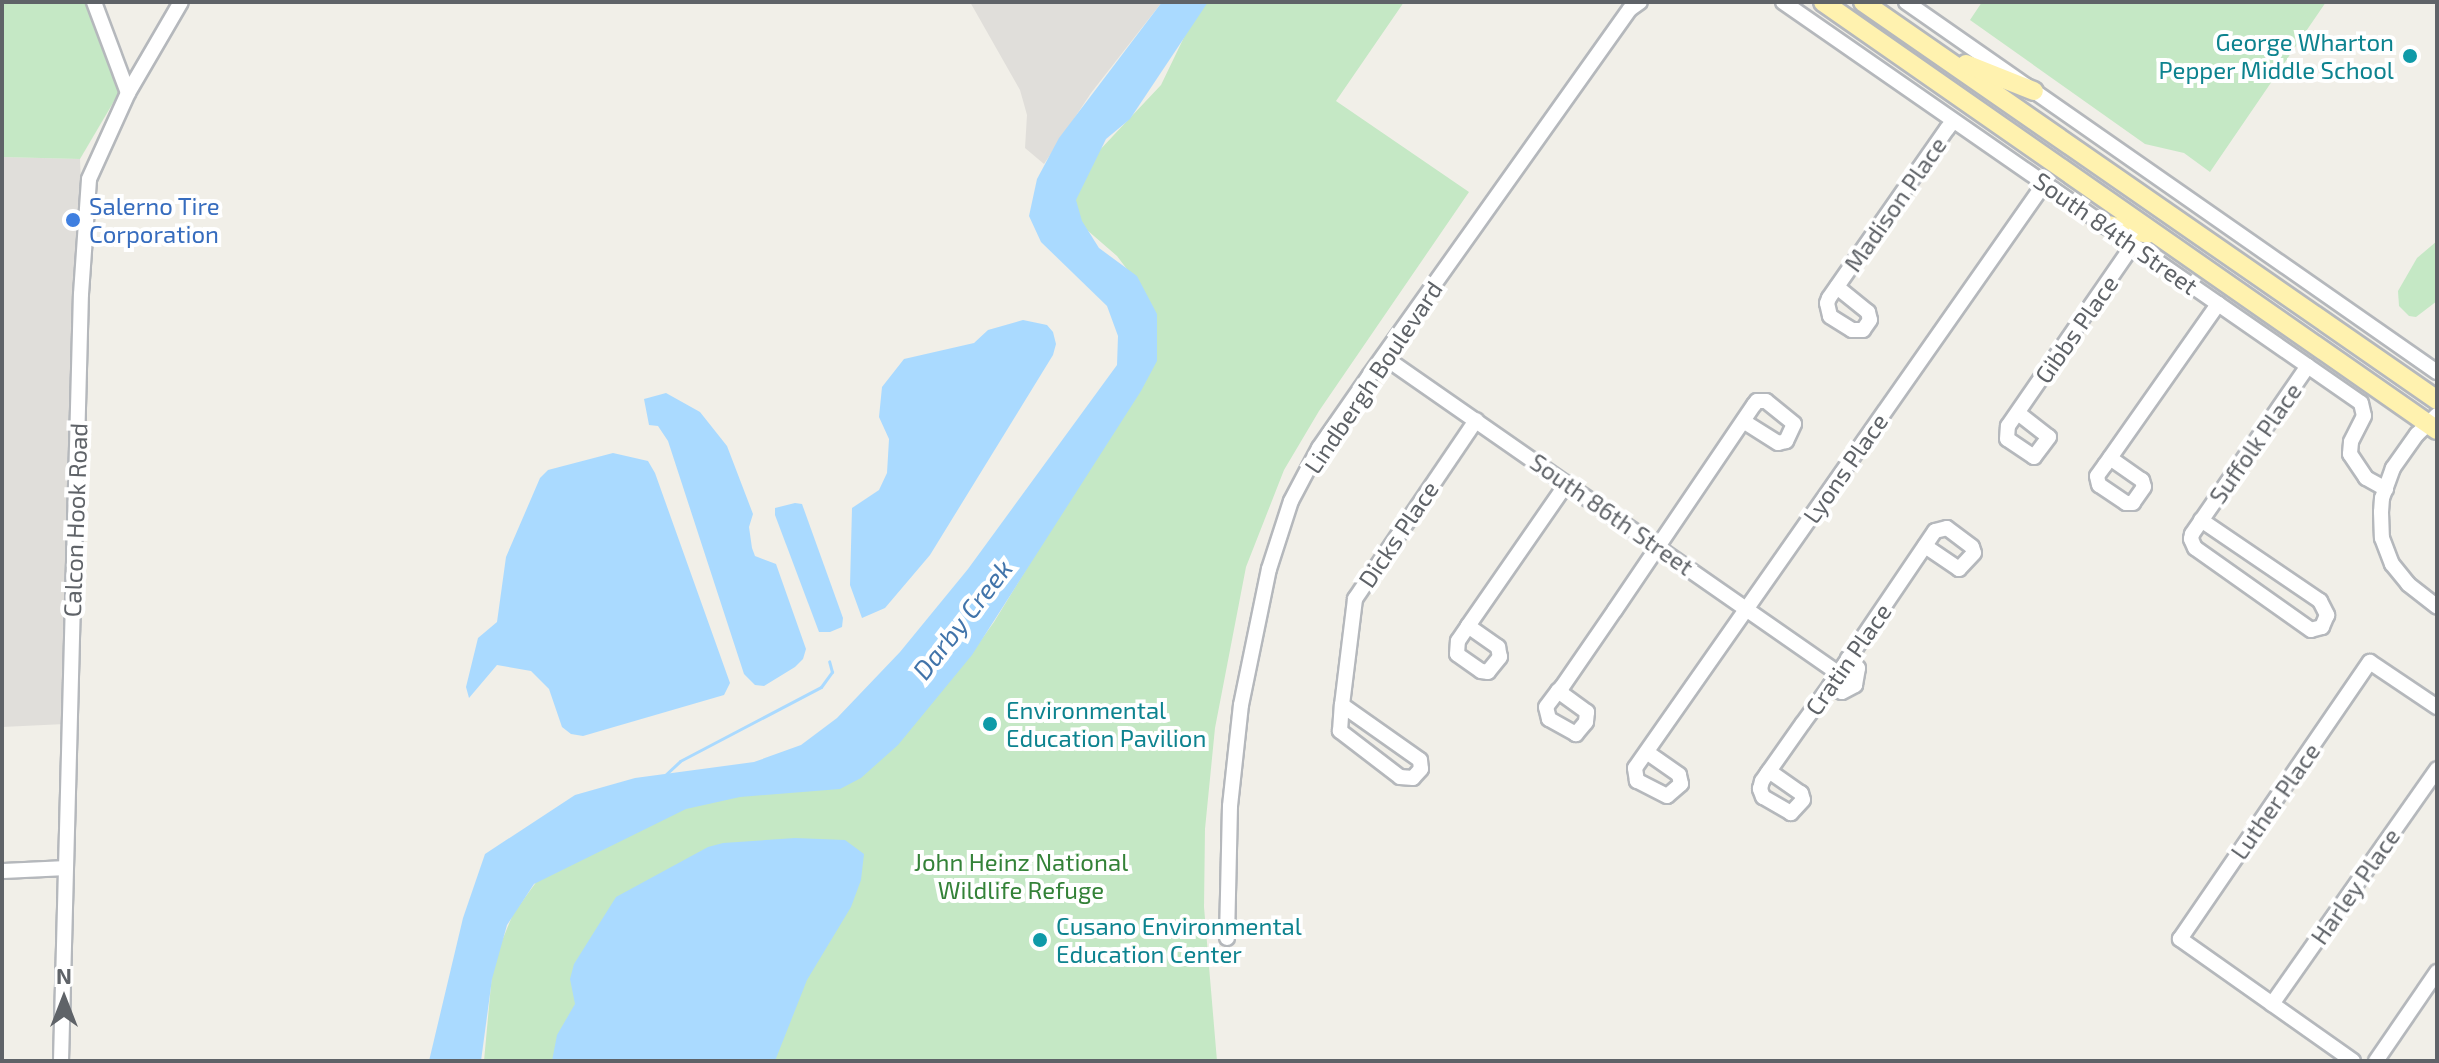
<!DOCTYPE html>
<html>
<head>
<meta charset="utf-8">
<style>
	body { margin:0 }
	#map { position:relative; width:2439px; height:1063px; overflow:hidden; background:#f1efe8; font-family:"Exo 2",sans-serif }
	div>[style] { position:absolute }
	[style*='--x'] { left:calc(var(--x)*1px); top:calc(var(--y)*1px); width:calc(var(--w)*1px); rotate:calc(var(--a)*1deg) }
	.industrial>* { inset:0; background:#e0deda }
	.green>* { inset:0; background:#c5e8c5 }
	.water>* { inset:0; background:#aadaff }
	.stream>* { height:3px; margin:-1.5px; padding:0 1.5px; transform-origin:1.5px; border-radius:1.5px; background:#aadaff }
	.roads { filter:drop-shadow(2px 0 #b5b8bc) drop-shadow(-2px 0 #b5b8bc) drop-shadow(0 2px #b5b8bc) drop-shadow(0 -2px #b5b8bc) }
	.minor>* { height:14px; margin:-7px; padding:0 7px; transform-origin:7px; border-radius:7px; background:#fff }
	.major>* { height:18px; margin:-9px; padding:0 9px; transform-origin:9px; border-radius:9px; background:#fff2af }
	.dots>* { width:22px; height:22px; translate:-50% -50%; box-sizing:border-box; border:4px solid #fff; border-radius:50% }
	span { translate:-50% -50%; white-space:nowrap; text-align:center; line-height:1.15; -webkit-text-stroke:8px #fff; paint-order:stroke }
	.culture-label { font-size:24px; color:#0d838f }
	.right { translate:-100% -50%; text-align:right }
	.left { translate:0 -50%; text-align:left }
	.street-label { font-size:24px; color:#5f6368 }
	.shop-label { font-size:24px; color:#366cbe }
	.park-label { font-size:24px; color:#348238 }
	.water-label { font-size:26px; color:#4174aa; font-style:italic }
	.frame { position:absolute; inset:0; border:4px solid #5f6368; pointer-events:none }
	.north { position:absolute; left:24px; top:959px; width:80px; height:80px; -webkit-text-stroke:6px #fff; paint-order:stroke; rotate:0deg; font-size:22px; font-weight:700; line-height:32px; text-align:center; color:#5f6368 }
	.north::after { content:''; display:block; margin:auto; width:28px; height:36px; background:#5f6368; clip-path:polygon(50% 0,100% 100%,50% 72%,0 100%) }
</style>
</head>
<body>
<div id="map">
	<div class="industrial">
		<i style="clip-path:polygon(970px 2px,1162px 2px,1091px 93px,1044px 164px,1025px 148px,1027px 115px,1020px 90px)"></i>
		<i style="clip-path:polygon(2px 157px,80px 159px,86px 299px,65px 724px,2px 727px)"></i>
	</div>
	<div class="green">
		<i style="clip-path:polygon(2px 2px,88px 2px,120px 91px,80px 159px,2px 157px)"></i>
		<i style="clip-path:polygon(1201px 2px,1404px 2px,1336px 101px,1469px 192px,1319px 411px,1284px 470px,1246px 567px,1215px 728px,1205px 829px,1204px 907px,1217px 1061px,484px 1061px,493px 963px,513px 914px,545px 870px,600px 832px,733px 794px,969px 657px,994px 622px,1155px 359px,1157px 349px,1154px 314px,1145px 293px,1117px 256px,1087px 230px,1071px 206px,1096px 154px,1161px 85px)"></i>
		<i style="clip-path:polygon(1982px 2px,2326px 2px,2210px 172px,2184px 153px,2145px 144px,1970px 20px)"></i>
		<i style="clip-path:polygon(2437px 241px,2437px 301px,2416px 317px,2409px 316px,2399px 306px,2398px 291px,2417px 258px)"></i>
	</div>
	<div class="water">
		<i style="clip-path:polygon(1162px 2px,1208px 2px,1130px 119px,1106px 139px,1076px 200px,1082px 221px,1099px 248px,1137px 276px,1157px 314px,1157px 361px,1141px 391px,972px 655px,898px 745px,861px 778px,840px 789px,740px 797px,686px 809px,534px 884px,507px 925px,492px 979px,481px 1061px,429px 1061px,463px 918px,485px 854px,575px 795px,635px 778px,754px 762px,801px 745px,837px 718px,900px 652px,968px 569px,1117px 365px,1118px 336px,1107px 306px,1041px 242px,1029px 216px,1037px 179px,1059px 138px)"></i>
		<i style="clip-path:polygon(1023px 320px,1047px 325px,1053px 332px,1056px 344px,1053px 355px,930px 555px,885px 608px,862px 618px,850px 585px,852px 508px,879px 490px,887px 473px,889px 439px,879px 417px,882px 387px,904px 359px,974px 343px,988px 330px)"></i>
		<i style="clip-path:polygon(666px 393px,700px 412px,727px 446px,753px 514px,749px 527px,752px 548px,755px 556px,776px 564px,806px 649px,803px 659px,795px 667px,764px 686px,755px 685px,744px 674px,668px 441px,658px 426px,649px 425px,644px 399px)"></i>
		<i style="clip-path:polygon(613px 453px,648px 461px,655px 473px,730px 683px,724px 695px,583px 736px,571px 734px,562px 727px,549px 689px,531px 671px,497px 665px,469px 698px,466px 687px,478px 638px,497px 622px,506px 557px,540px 478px,548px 470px)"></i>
		<i style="clip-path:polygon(795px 503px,802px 504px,843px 618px,842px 627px,830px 632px,819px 632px,775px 515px,775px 508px)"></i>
		<i style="clip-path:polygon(795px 838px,845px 840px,864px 854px,861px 880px,851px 907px,807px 980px,775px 1061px,552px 1061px,557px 1035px,575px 1004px,570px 979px,574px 964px,616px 897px,708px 847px,723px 843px)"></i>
	</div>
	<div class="stream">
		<i style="--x:663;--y:777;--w:23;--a:-43"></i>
		<i style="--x:680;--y:761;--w:159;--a:-27.7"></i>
		<i style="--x:821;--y:687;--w:19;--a:-54"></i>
		<i style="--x:832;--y:672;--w:11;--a:-105"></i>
	</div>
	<div class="roads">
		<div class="minor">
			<i style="--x:94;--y:2;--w:97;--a:69.5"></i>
			<i style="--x:1783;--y:2;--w:703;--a:34.75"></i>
			<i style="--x:2361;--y:403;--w:13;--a:77"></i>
			<i style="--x:2364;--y:416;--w:29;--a:117"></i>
			<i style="--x:2351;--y:442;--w:12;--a:95"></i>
			<i style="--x:2350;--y:454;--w:29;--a:56"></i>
			<i style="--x:2366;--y:478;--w:23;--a:29"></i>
			<i style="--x:1906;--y:2;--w:647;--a:34.87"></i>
			<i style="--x:1837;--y:287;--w:40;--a:39"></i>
			<i style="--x:1868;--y:312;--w:8;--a:76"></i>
			<i style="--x:1870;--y:320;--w:12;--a:125"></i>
			<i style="--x:1863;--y:330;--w:11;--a:180"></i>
			<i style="--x:1852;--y:330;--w:26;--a:-148"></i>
			<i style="--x:1830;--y:316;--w:13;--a:-103"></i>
			<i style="--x:1827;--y:303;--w:5;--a:-68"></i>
			<i style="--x:1829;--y:298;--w:206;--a:-55.1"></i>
			<i style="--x:1947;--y:129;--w:10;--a:-53"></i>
			<i style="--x:1384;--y:357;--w:553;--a:34.84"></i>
			<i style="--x:2018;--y:413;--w:39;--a:38"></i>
			<i style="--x:2049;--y:437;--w:25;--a:127"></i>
			<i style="--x:2034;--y:457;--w:32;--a:-146"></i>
			<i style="--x:2007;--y:439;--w:13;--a:-86"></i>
			<i style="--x:2008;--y:426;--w:220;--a:-55.4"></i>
			<i style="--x:2437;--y:415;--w:28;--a:136"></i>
			<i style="--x:2417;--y:434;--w:42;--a:125.2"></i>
			<i style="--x:2393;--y:468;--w:32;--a:110"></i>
			<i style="--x:2382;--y:498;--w:14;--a:94"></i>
			<i style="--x:2381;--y:512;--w:26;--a:88"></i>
			<i style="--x:2382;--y:538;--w:28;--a:69"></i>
			<i style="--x:2392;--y:564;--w:26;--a:51"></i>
			<i style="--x:2408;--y:584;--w:37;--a:38"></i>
			<i style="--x:2110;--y:458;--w:39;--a:35"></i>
			<i style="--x:2142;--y:480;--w:7;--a:74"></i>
			<i style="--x:2144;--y:487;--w:19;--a:125"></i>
			<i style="--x:2133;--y:503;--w:7;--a:180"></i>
			<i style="--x:2126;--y:503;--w:32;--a:-146"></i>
			<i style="--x:2099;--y:485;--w:9;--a:-103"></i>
			<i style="--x:2097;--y:476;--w:14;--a:-54"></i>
			<i style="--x:2105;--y:465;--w:197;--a:-54.9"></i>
			<i style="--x:2201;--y:520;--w:144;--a:34.2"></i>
			<i style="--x:2320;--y:601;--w:16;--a:63"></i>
			<i style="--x:2327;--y:615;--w:13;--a:113"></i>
			<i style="--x:2322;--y:627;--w:11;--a:165"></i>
			<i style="--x:2311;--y:630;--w:142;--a:-144.7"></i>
			<i style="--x:2195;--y:548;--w:10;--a:-114"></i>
			<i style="--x:2191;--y:539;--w:5;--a:-79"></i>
			<i style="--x:2192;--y:534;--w:204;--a:-55.4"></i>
			<i style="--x:1468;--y:626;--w:37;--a:35"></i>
			<i style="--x:1498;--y:647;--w:10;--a:79"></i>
			<i style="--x:1500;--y:657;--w:19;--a:129"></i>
			<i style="--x:1488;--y:672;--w:7;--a:-172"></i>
			<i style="--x:1481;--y:671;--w:29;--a:-145"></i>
			<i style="--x:1457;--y:654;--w:13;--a:-86"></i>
			<i style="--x:1458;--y:641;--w:18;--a:-56"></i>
			<i style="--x:1468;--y:626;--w:174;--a:-55.3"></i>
			<i style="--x:1830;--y:686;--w:13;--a:27"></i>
			<i style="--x:1842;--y:692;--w:15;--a:-28"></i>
			<i style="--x:1855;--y:685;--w:17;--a:-80"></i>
			<i style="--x:1858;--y:668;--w:14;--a:-135"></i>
			<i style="--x:1558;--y:691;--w:36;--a:36"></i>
			<i style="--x:1587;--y:712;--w:10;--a:96"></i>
			<i style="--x:1586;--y:722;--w:16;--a:130"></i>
			<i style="--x:1576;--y:734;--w:31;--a:-151"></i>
			<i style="--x:1549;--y:719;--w:12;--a:-104"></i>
			<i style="--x:1546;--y:707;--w:20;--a:-53"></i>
			<i style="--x:1558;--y:691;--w:6;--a:-45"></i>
			<i style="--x:1562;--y:687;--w:93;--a:-55.5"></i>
			<i style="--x:1615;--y:610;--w:248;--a:-55.9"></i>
			<i style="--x:1754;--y:405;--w:5;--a:-53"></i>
			<i style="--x:1757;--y:401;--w:9;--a:0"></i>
			<i style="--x:1766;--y:401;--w:36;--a:39"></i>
			<i style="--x:1794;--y:424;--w:19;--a:115"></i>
			<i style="--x:1786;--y:441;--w:8;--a:166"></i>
			<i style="--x:1778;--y:443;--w:41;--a:-147.8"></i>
			<i style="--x:1342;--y:705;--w:95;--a:35.2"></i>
			<i style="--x:1420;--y:760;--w:9;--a:84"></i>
			<i style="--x:1421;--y:769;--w:12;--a:132"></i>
			<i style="--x:1413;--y:778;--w:13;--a:-176"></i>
			<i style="--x:1400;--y:777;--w:76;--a:-142.5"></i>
			<i style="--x:1340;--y:731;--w:26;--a:-86"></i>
			<i style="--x:1342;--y:705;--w:107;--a:-83"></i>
			<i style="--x:1355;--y:599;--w:216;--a:-55.9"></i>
			<i style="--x:1648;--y:753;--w:38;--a:35"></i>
			<i style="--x:1679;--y:775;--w:9;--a:77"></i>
			<i style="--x:1681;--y:784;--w:18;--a:139"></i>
			<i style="--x:1667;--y:796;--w:34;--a:-153"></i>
			<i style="--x:1637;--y:781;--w:13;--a:-99"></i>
			<i style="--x:1635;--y:768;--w:713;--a:-54.99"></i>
			<i style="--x:1769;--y:771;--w:39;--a:35"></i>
			<i style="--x:1801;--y:793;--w:7;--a:74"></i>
			<i style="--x:1803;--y:800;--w:18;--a:133"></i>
			<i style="--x:1791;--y:813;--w:32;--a:-150"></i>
			<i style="--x:1763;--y:797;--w:9;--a:-111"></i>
			<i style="--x:1760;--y:789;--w:8;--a:-76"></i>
			<i style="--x:1762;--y:781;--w:9;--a:-54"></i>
			<i style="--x:1767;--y:774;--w:62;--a:-54.8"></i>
			<i style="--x:1803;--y:723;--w:46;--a:-53.9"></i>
			<i style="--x:1830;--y:686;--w:187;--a:-55.9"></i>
			<i style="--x:1935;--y:531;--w:12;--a:-14"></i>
			<i style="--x:1947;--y:528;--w:31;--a:37"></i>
			<i style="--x:1972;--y:547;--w:6;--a:72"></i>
			<i style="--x:1974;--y:553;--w:22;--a:133"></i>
			<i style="--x:1959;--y:569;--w:41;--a:-145.9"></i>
			<i style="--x:2;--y:871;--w:63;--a:-2.7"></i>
			<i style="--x:1227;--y:938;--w:132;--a:-88.7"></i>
			<i style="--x:1230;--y:806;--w:102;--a:-83.8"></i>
			<i style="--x:1241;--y:705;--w:139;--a:-78.4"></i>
			<i style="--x:1269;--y:569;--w:71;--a:-72.1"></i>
			<i style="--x:1291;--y:501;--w:60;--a:-62.2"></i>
			<i style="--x:1319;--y:448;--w:88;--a:-55.2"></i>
			<i style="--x:1369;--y:376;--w:450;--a:-54.6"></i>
			<i style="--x:1630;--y:9;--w:12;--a:-35"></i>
			<i style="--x:2272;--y:1004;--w:287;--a:-54.9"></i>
			<i style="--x:61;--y:1061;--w:767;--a:-88.51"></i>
			<i style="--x:81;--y:294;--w:115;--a:-86"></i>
			<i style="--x:89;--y:179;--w:94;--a:-65.6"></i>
			<i style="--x:128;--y:93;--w:105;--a:-59.8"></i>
			<i style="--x:2353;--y:1061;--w:212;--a:-144.8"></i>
			<i style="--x:2180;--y:939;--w:336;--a:-55.6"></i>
			<i style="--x:2370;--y:662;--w:81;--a:33.9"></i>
			<i style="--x:2376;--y:1061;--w:108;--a:-55.6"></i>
		</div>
		<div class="major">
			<i style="--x:1823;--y:2;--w:748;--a:34.88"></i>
			<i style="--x:1863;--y:2;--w:698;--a:34.74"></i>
			<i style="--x:1966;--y:64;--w:73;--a:21.7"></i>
			<i style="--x:2104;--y:224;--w:45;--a:12.8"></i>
		</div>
	</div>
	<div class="dots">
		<i style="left:2410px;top:56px;background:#0f9aa8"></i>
		<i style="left:73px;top:220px;background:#3f7fe0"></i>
		<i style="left:990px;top:724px;background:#0f9aa8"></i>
		<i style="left:1040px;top:940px;background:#0f9aa8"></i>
	</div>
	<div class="culture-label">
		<span class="right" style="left:2394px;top:56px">George Wharton<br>Pepper Middle School</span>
		<span class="left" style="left:1006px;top:724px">Environmental<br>Education Pavilion</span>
		<span class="left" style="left:1056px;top:940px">Cusano Environmental<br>Education Center</span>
	</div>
	<div class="street-label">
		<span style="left:1895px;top:204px;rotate:-55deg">Madison Place</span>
		<span style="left:2116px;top:233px;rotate:35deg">South 84th Street</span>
		<span style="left:2076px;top:329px;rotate:-55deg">Gibbs Place</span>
		<span style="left:1373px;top:377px;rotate:-56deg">Lindbergh Boulevard</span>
		<span style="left:2255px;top:443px;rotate:-55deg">Suffolk Place</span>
		<span style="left:1845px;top:468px;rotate:-55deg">Lyons Place</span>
		<span style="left:1612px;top:514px;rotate:35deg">South 86th Street</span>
		<span style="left:75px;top:520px;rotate:-88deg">Calcon Hook Road</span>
		<span style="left:1398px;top:534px;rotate:-56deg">Dicks Place</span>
		<span style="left:1848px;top:659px;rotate:-55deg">Cratin Place</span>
		<span style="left:2275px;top:801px;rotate:-55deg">Luther Place</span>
		<span style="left:2355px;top:886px;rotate:-55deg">Harley Place</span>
	</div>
	<div class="shop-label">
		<span class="left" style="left:89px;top:220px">Salerno Tire<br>Corporation</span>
	</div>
	<div class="park-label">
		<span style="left:1021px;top:876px">John Heinz National<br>Wildlife Refuge</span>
	</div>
	<div class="water-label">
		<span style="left:962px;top:619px;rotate:-52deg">Darby Creek</span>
	</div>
	<div class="frame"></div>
	<div class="north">N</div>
</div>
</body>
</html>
